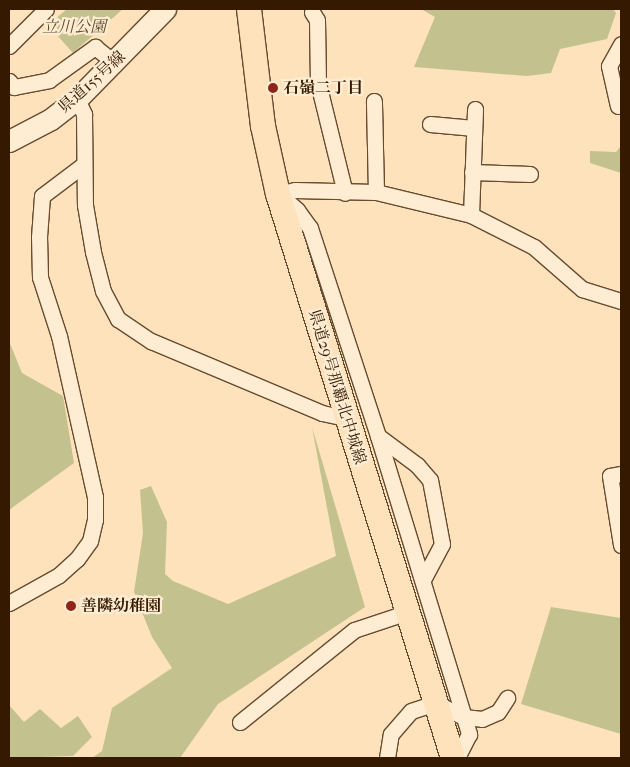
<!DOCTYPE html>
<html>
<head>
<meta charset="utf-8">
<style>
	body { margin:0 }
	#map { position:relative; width:630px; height:767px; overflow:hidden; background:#fde2bb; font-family:"IM FELL French Canon","Noto Serif JP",serif }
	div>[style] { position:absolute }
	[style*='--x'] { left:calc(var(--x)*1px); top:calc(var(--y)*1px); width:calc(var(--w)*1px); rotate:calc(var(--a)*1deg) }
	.green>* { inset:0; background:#c3c28e }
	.roads { filter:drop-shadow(1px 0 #674b2f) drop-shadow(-1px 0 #674b2f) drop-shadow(0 1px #674b2f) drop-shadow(0 -1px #674b2f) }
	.street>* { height:15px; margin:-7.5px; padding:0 7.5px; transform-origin:7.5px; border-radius:7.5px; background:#feecd3 }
	.secondary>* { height:21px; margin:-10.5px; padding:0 10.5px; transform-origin:10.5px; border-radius:10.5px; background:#feecd3 }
	.primary>* { height:24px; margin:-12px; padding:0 12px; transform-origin:12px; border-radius:12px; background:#fde2bb }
	.dots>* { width:14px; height:14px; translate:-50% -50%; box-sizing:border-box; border:2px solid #feecd3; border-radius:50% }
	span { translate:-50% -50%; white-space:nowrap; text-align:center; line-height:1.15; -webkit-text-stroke:4.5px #feecd3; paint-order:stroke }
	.park-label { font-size:16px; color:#604c2b; font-style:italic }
	.street-label { font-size:16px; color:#351900 }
	.poi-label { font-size:16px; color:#351900; font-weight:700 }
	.left { translate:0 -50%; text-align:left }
	.frame { position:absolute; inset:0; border:10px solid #351900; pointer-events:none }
</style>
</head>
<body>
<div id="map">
	<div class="green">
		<i style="clip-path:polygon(67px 9px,123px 9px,73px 53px,48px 25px)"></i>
		<i style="clip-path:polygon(421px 9px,613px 9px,616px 13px,607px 39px,560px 49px,551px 73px,527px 76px,414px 67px,435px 17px)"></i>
		<i style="clip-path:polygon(621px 146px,621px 173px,590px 163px,590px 151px,616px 152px)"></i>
		<i style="clip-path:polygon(9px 341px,22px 373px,63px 396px,74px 463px,9px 510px)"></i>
		<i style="clip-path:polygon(312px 427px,365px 607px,218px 704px,180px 758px,92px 758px,102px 751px,112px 708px,172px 668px,152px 637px,134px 592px,143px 533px,140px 490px,151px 486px,167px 522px,165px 574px,173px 581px,228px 604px,336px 556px)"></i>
		<i style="clip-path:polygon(551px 607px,621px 618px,621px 734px,521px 704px)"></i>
		<i style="clip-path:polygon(9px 705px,24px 722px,40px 709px,61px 728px,78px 716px,92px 737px,73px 756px,9px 758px)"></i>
	</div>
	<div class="roads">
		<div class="street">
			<i style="--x:312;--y:12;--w:9;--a:58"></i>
			<i style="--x:317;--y:20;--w:63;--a:89.1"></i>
			<i style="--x:318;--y:83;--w:113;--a:76.2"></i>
			<i style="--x:9;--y:46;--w:52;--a:-45"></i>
			<i style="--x:9;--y:81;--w:8;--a:50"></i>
			<i style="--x:14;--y:87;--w:36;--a:-11"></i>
			<i style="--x:49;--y:80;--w:57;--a:-35.7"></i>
			<i style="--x:95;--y:47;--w:26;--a:39"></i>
			<i style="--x:77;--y:99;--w:17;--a:65"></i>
			<i style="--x:84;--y:114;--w:91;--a:89.4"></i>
			<i style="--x:85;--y:205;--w:48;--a:80.3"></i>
			<i style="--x:93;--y:252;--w:40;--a:75.6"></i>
			<i style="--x:103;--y:291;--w:32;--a:62"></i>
			<i style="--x:118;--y:319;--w:40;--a:34"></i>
			<i style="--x:151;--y:341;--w:186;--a:22.8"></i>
			<i style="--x:322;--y:413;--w:25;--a:12"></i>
			<i style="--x:618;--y:106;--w:41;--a:-102.7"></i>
			<i style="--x:609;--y:66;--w:25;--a:-61"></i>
			<i style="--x:430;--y:124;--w:44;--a:5.2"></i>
			<i style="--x:472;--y:172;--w:58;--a:2"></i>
			<i style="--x:376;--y:192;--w:98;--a:13.6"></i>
			<i style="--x:471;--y:215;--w:106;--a:-87.8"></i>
			<i style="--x:278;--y:194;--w:17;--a:-13"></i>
			<i style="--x:295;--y:190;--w:81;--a:1.4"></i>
			<i style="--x:376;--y:192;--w:91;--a:-91.3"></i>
			<i style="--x:281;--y:196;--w:21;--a:41"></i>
			<i style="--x:297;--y:210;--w:22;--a:54"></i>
			<i style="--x:310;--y:228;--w:219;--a:71.9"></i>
			<i style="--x:378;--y:436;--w:312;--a:73"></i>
			<i style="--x:469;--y:734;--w:27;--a:117"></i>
			<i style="--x:471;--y:215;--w:71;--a:26.9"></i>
			<i style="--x:534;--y:247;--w:64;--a:41.2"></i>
			<i style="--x:582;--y:289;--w:41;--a:17.1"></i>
			<i style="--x:378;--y:436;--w:49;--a:36.6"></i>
			<i style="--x:417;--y:465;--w:20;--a:49"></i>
			<i style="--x:430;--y:480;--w:65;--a:79.4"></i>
			<i style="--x:442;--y:544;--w:40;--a:118"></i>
			<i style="--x:621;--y:474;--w:11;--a:170"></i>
			<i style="--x:610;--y:476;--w:70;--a:80.9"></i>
			<i style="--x:9;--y:603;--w:57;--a:-29.2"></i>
			<i style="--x:59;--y:575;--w:24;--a:-42"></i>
			<i style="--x:77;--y:559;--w:22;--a:-54"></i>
			<i style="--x:90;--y:541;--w:22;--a:-77"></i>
			<i style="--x:95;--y:520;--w:23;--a:-90"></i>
			<i style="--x:95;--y:497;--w:165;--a:-102.6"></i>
			<i style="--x:59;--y:336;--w:62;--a:-107.9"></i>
			<i style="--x:40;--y:277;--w:40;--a:-91.4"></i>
			<i style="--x:39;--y:237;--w:41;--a:-85.8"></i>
			<i style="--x:42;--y:196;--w:51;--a:-37.1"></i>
			<i style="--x:240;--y:722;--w:146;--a:-38.9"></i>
			<i style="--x:354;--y:630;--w:57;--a:-18.4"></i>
			<i style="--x:387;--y:758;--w:24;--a:-81"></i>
			<i style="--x:391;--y:734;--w:30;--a:-49"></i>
			<i style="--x:411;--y:711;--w:26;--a:-18"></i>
			<i style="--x:436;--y:703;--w:31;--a:27"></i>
			<i style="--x:464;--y:717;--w:18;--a:6"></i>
			<i style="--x:482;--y:719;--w:17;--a:-24"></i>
			<i style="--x:498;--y:712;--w:17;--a:-57"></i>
		</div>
		<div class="secondary">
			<i style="--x:9;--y:141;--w:47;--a:-27.6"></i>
			<i style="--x:51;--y:119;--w:33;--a:-38"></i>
			<i style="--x:77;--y:99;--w:126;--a:-45.6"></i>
		</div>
		<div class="primary">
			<i style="--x:249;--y:9;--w:118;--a:83.2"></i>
			<i style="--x:263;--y:126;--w:70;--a:77.6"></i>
			<i style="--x:278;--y:194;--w:591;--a:72.76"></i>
		</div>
	</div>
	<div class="dots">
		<i style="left:273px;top:88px;background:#8f2418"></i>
		<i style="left:71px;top:606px;background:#8f2418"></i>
	</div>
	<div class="park-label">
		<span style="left:74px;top:27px">立川公園</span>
	</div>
	<div class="street-label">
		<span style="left:92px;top:82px;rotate:-42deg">県道155号線</span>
		<span style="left:337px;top:387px;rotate:73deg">県道29号那覇北中城線</span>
	</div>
	<div class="poi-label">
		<span class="left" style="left:283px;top:88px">石嶺二丁目</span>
		<span class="left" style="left:81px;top:606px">善隣幼稚園</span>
	</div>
	<div class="frame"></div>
</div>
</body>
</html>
